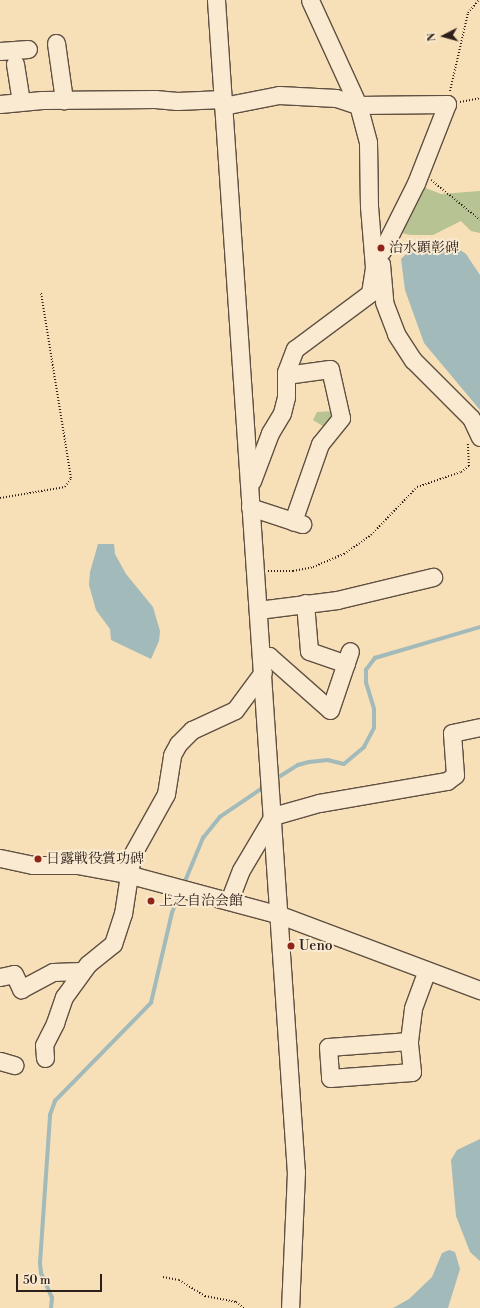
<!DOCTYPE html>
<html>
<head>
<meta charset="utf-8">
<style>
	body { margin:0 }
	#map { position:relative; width:480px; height:1308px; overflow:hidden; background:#f7dfb8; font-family:"Libre Bodoni","Noto Serif JP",serif }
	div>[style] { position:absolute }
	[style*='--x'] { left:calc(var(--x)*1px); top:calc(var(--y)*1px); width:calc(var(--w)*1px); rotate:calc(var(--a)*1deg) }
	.green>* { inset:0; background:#b7c393 }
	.water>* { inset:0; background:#a2baba }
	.stream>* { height:3.5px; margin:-1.75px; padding:0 1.75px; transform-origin:1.75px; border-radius:1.75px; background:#a2baba }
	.path>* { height:2px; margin-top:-1px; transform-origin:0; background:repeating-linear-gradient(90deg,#2d201a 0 1px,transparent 0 3px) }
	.roads { filter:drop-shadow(1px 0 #605042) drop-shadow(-1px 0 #605042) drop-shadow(0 1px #605042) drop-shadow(0 -1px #605042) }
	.minor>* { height:17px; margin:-8.5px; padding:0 8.5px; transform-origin:8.5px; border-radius:8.5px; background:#faead1 }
	.dots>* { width:11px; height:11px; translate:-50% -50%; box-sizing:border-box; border:2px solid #faead1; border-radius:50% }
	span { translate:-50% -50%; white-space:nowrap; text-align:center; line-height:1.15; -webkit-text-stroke:4px #faead1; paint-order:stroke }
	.poi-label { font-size:14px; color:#2d201a }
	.left { translate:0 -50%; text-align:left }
	.north { position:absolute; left:424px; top:16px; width:40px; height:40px; -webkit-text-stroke:3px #faead1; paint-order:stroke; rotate:264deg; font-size:11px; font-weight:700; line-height:16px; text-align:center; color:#2d201a }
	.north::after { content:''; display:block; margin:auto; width:14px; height:18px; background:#2d201a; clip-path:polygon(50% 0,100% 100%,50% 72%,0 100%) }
	.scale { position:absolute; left:16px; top:1274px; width:86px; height:18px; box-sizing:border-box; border:2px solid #2d201a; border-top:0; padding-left:5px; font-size:12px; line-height:14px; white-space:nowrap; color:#2d201a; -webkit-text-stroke:3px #faead1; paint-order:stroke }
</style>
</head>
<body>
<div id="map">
	<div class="green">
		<i style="clip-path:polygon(423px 187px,441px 194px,480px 191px,480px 233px,471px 231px,461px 221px,433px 235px,410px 235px,398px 232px)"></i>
		<i style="clip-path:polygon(333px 411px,334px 418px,326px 428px,313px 420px,317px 412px)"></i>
	</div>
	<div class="water">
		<i style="clip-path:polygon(445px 239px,466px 254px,480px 275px,480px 410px,424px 343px,405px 290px,401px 259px,411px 249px,428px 247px)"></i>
		<i style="clip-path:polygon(98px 544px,114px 544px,115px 554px,126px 574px,153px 607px,160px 631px,159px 641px,151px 659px,111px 640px,110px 629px,96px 610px,89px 585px,90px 572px)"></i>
		<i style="clip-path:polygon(480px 1139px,480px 1261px,470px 1252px,456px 1216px,451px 1160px,457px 1150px)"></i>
		<i style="clip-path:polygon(449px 1250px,455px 1252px,460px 1269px,448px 1308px,393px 1308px,409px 1299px,432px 1277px,442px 1253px)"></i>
	</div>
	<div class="stream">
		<i style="--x:274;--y:780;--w:28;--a:-32"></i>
		<i style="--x:298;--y:765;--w:11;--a:-15"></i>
		<i style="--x:309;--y:762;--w:19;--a:-6"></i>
		<i style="--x:328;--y:760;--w:16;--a:14"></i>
		<i style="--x:344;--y:764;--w:26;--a:-40"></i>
		<i style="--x:364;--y:747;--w:21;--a:-62"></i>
		<i style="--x:374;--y:728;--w:19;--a:-90"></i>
		<i style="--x:374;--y:709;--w:27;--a:-107"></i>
		<i style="--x:366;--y:683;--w:13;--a:-90"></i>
		<i style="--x:366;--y:670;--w:15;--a:-53"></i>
		<i style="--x:375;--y:658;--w:109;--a:-16.4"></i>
		<i style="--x:184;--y:884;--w:50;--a:-67.6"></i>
		<i style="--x:203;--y:838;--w:27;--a:-51"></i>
		<i style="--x:220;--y:817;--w:53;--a:-34.3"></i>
		<i style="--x:51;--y:1308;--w:10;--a:-84"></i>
		<i style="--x:52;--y:1298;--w:27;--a:-114"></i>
		<i style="--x:41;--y:1273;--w:10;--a:-96"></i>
		<i style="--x:40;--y:1263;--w:148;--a:-86.1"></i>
		<i style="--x:50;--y:1115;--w:15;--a:-70"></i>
		<i style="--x:55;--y:1101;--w:137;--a:-45.6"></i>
		<i style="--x:151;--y:1003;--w:92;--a:-76.9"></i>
		<i style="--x:172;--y:913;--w:22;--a:-68"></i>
	</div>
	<div class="path">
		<i style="--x:450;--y:91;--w:80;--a:-77"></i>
		<i style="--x:468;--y:13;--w:17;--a:-50"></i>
		<i style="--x:460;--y:102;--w:20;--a:-11"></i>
		<i style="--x:431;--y:180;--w:63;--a:39.2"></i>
		<i style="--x:0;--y:498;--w:66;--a:-9.6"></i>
		<i style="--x:65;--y:487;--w:11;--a:-56"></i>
		<i style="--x:71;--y:478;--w:188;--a:-99.2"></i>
		<i style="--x:268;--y:571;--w:25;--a:0"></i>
		<i style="--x:293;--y:571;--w:20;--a:-11"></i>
		<i style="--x:313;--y:567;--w:34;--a:-23"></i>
		<i style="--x:344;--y:554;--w:33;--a:-35"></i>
		<i style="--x:371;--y:535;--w:66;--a:-46.2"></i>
		<i style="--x:417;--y:487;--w:46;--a:-18.8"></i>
		<i style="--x:461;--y:472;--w:10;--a:-37"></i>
		<i style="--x:469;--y:466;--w:22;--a:-93"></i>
		<i style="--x:163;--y:1277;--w:16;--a:11"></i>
		<i style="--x:179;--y:1280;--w:31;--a:32"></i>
		<i style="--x:205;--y:1296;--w:32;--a:11"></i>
		<i style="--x:236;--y:1302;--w:10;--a:37"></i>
	</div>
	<div class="roads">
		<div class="minor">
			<i style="--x:216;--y:0;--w:1175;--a:86.1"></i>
			<i style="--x:296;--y:1172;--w:136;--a:92.5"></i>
			<i style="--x:56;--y:43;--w:58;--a:82"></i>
			<i style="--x:0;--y:51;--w:28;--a:-4"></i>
			<i style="--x:15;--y:64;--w:38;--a:81"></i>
			<i style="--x:0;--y:104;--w:42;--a:-5.4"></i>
			<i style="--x:42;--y:100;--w:113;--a:-0.5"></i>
			<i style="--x:155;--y:99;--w:22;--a:5"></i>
			<i style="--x:177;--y:101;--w:46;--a:-2.5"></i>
			<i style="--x:223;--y:106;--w:57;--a:-11.1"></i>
			<i style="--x:279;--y:95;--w:57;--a:3"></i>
			<i style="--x:336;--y:98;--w:23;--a:18"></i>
			<i style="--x:358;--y:105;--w:89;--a:-0.6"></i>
			<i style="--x:447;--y:104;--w:85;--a:111.4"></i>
			<i style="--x:416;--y:183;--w:76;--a:116.6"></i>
			<i style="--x:382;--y:251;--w:9;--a:167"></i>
			<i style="--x:381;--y:264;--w:38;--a:85"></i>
			<i style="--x:384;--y:302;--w:34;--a:69"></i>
			<i style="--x:396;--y:334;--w:31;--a:57"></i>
			<i style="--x:413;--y:360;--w:82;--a:45"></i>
			<i style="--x:471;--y:418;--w:21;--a:65"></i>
			<i style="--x:286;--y:375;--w:44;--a:-7.8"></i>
			<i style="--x:330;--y:369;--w:50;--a:77.3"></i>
			<i style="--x:341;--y:418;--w:33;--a:129"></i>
			<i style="--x:320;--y:444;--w:82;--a:109.3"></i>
			<i style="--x:252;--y:481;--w:51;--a:-69.4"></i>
			<i style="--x:270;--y:433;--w:23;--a:-59"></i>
			<i style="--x:282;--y:413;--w:16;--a:-76"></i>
			<i style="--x:286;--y:397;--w:25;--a:-90"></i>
			<i style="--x:286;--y:372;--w:25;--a:-69"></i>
			<i style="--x:295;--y:349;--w:94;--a:-36.7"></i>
			<i style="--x:370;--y:293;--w:26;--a:-81"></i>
			<i style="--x:374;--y:267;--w:61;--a:-94.7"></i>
			<i style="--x:369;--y:206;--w:64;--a:-90.9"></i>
			<i style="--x:368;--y:142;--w:38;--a:-105"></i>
			<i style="--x:358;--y:105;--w:115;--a:-114.6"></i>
			<i style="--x:250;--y:507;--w:55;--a:18.1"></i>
			<i style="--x:305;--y:603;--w:48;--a:85.2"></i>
			<i style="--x:309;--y:651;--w:39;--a:19"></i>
			<i style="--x:258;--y:610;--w:80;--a:-7.2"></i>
			<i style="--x:337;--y:600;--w:99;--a:-13.5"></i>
			<i style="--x:261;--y:656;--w:8;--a:0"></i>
			<i style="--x:269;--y:656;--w:81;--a:41.5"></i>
			<i style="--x:330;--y:710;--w:62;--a:-71.3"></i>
			<i style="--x:0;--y:858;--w:33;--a:12"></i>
			<i style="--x:32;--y:865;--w:45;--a:0"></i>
			<i style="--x:77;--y:865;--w:51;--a:10.2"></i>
			<i style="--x:127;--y:874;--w:158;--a:15"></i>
			<i style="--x:280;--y:915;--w:214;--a:20.6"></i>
			<i style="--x:229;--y:901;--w:33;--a:-69"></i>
			<i style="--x:241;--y:870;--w:63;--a:-59.3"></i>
			<i style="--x:273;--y:816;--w:48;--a:-15.8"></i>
			<i style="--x:319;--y:803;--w:130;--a:-9.8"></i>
			<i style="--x:447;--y:781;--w:10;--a:-37"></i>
			<i style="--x:455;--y:775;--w:42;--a:-94.1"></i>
			<i style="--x:452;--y:733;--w:29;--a:-12"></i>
			<i style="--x:0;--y:977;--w:14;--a:-12"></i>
			<i style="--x:14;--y:974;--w:17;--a:65"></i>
			<i style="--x:21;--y:989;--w:36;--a:-28"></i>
			<i style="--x:53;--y:972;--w:29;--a:-2"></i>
			<i style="--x:409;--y:1041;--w:81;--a:175.8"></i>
			<i style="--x:328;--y:1047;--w:31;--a:86"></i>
			<i style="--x:330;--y:1078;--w:82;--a:-4.2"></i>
			<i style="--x:412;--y:1072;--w:31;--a:-96"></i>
			<i style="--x:409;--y:1041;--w:33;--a:-83"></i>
			<i style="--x:413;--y:1008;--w:40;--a:-69.8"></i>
			<i style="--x:45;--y:1058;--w:13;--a:-94"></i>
			<i style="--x:44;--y:1045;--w:25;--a:-63"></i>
			<i style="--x:55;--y:1023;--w:28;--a:-71"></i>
			<i style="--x:64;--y:997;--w:41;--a:-54"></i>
			<i style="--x:88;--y:964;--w:32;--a:-39"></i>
			<i style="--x:113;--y:944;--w:32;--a:-72"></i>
			<i style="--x:123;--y:914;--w:60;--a:-81.3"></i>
			<i style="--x:132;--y:855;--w:70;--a:-60.9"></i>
			<i style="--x:166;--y:794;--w:39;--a:-81"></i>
			<i style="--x:172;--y:755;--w:13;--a:-61"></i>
			<i style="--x:178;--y:744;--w:20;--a:-45"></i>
			<i style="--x:192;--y:730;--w:47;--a:-24.9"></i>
			<i style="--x:235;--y:710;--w:47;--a:-53.6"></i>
			<i style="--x:0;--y:1061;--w:15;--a:16"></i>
		</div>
	</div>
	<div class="dots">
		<i style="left:381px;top:248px;background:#8f2418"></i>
		<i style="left:38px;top:859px;background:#8f2418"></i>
		<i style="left:151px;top:901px;background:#8f2418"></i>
		<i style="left:291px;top:946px;background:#8f2418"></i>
	</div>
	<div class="poi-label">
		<span class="left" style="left:389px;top:248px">治水顕彰碑</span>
		<span class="left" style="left:46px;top:859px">日露戦役賞功碑</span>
		<span class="left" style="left:159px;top:901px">上之自治会館</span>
		<span class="left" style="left:299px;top:946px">Ueno</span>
	</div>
	<div class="north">N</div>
	<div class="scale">50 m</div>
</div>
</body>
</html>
